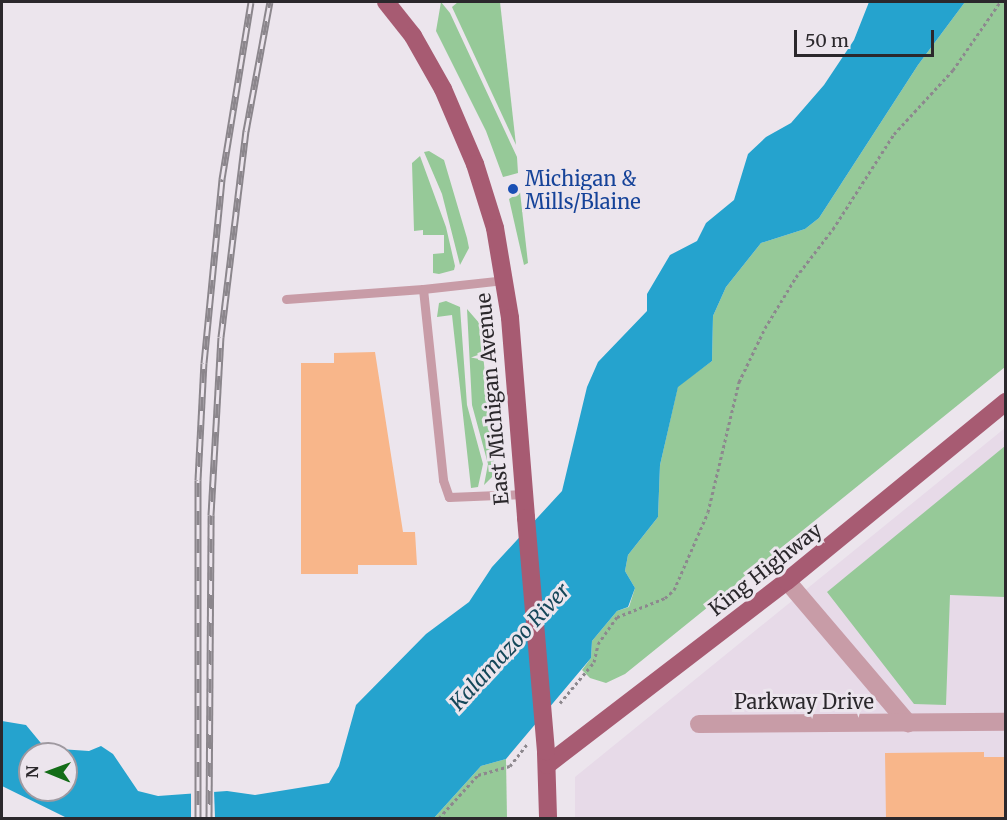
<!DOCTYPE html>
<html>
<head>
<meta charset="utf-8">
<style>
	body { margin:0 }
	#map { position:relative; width:1007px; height:820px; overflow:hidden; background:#ece5ed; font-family:Merriweather,serif }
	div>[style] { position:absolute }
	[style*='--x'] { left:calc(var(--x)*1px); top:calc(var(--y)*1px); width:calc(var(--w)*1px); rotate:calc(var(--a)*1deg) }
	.built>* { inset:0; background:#e7dae8 }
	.green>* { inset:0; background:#96c998 }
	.water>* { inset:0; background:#25a3ce }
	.pier>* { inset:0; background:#ece5ed }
	.building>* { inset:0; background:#f8b68a }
	.path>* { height:3px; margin-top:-1.5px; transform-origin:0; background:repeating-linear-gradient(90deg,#8d888e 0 3px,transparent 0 6px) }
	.service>* { height:9px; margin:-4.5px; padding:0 4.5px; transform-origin:4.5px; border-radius:4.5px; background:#c89ca7 }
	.minor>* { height:18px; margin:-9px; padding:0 9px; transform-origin:9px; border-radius:9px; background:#c89ca7 }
	.primary>* { height:18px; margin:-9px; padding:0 9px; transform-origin:9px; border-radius:9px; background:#a75b72 }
	.rail>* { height:7px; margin-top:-3.5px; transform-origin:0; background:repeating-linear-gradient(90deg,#ece5ed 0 14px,#8b868c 0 28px); box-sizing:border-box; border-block:2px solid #8b868c }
	.primary-bridge>* { height:18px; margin:-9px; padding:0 9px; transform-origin:9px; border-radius:9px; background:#a75b72 }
	.dots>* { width:16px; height:16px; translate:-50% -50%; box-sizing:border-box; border:3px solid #ece5ed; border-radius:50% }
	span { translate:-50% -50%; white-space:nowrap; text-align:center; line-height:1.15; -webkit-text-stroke:6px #ece5ed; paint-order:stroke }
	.transit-label { font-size:20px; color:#164399 }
	.left { translate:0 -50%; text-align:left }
	.street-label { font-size:20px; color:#2b282c }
	.water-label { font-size:21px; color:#154759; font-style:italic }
	.frame { position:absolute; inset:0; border:3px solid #2b282c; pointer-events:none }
	.north { position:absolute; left:18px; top:742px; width:60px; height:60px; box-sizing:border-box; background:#ece5ed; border:2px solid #9f99a0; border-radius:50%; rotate:271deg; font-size:16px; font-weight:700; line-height:24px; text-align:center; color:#2b282c }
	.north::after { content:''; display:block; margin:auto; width:21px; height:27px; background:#146d18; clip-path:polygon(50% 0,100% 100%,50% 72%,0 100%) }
	.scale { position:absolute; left:794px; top:30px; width:140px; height:27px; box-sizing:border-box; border:3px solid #2b282c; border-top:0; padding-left:8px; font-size:18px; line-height:21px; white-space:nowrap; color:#2b282c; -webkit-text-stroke:4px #ece5ed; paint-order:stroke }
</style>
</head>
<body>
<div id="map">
	<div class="built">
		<i style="clip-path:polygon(1005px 428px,1005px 818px,575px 818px,575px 777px)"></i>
	</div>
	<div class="green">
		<i style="clip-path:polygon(441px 2px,450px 13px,517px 157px,518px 173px,503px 177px,486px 131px,436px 31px)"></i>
		<i style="clip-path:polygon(458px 2px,500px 2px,516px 145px,452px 7px)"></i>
		<i style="clip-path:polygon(965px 2px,1005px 2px,1005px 367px,625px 674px,606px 683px,590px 678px,582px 670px,591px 658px,592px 641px,617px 611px,629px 607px,635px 588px,625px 571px,628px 555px,658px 517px,660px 465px,678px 386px,712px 361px,713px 316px,726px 287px,761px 243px,805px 229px,819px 218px,918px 65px)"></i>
		<i style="clip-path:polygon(429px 151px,444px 160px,467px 238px,469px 248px,460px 265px,442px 194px,424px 152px)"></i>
		<i style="clip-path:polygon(420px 156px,446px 227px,455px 266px,454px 270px,439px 274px,433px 273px,433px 254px,444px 253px,444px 235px,423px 235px,423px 230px,414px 231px,412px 163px)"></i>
		<i style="clip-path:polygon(520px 192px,528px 263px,524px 265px,509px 199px)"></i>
		<i style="clip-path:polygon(446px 301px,460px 307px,467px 405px,483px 464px,478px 487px,471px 488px,452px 315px,437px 317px,439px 303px)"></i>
		<i style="clip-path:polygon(467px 309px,480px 324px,494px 464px,493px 476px,484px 485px,488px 464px,472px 405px)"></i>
		<i style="clip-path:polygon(1005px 446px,1005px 597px,950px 595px,946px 705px,914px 704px,827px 592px)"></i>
		<i style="clip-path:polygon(506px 759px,507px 818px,434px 818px,481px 766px)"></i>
	</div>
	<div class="water">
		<i style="clip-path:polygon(evenodd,869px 2px,965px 2px,918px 65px,819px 218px,805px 229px,761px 243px,726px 287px,713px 316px,712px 361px,678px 387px,660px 465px,658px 517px,628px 555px,625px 571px,635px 588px,628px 607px,617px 611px,592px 641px,591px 658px,506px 759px,481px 766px,434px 818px,67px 818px,2px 786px,2px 721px,26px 725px,45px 748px,89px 751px,101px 746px,113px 754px,138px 791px,158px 796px,227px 791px,255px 795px,329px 783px,339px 766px,356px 705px,426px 634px,469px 602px,492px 567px,562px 491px,587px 387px,598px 362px,647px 311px,647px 294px,670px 255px,697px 241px,706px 223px,734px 200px,748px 154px,766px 137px,791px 123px,824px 85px,854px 40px,869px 2px,30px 754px,66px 754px,66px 790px,30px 790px,30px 754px)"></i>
	</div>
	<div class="pier">
		<i style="clip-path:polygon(214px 790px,215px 818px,191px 818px,191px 793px)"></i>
	</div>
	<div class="building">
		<i style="clip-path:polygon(375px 352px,403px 532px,415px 532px,417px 565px,358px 565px,358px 574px,301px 574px,301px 363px,334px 363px,334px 353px)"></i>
		<i style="clip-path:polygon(984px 752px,984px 757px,1005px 757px,1005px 819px,886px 819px,885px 753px)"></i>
	</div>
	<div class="path">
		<i style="--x:560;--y:703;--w:53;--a:-50.3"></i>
		<i style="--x:594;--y:662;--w:18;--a:-77"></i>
		<i style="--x:598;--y:644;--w:33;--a:-55"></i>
		<i style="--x:617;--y:617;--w:52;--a:-21.6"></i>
		<i style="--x:665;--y:598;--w:12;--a:-42"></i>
		<i style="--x:674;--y:590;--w:85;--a:-66.4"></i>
		<i style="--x:708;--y:512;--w:134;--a:-76.6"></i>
		<i style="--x:739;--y:382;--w:60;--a:-64.3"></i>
		<i style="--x:765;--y:328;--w:60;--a:-58.7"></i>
		<i style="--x:796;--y:277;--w:61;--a:-52.4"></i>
		<i style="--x:833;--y:229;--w:113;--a:-57.3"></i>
		<i style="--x:894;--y:134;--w:87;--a:-47.3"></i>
		<i style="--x:953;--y:70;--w:83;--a:-55.3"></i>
		<i style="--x:439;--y:818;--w:58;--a:-47.8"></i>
		<i style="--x:478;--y:775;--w:33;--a:-16"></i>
		<i style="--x:510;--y:766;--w:29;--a:-52"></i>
	</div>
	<div class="service">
		<i style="--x:423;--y:289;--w:81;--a:-6.3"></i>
		<i style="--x:286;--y:299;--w:137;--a:-4.2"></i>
		<i style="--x:423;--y:289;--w:192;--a:84"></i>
		<i style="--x:443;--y:480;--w:18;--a:71"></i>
		<i style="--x:449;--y:497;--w:75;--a:-2.3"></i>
	</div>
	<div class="minor">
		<i style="--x:787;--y:581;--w:187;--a:49.6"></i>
		<i style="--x:699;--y:724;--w:307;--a:-0.4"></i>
	</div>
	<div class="primary">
		<i style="--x:386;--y:2;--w:43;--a:51.5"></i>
		<i style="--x:413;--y:36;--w:61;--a:60.5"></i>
		<i style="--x:443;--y:89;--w:82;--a:66.9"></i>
		<i style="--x:475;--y:164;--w:67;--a:72.6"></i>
		<i style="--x:495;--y:228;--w:91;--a:80.5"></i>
		<i style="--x:510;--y:318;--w:201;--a:85.4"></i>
		<i style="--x:546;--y:753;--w:65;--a:88.2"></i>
		<i style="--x:547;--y:765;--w:302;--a:-37.5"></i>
		<i style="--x:787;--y:581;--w:283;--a:-39.3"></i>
	</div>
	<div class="rail">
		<i style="--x:198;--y:818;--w:338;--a:-90"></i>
		<i style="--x:198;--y:480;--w:117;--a:-87.1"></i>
		<i style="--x:204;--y:363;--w:185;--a:-84.4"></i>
		<i style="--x:222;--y:179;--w:179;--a:-80.7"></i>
		<i style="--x:209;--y:818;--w:303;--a:-89.6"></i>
		<i style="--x:211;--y:515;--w:178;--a:-86.8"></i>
		<i style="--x:221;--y:337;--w:208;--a:-83.1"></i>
		<i style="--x:246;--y:131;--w:131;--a:-79.5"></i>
	</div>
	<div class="primary-bridge">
		<i style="--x:526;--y:518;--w:234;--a:85.1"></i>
	</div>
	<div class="dots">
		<i style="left:513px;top:189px;background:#1a4fb4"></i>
	</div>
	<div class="transit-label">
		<span class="left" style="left:525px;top:190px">Michigan &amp;<br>Mills/Blaine</span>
	</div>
	<div class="street-label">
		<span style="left:492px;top:399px;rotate:-95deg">East Michigan Avenue</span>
		<span style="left:765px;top:569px;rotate:-38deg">King Highway</span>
		<span style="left:804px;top:701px">Parkway Drive</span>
	</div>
	<div class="water-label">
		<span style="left:510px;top:647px;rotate:-47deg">Kalamazoo River</span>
	</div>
	<div class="frame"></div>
	<div class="north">N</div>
	<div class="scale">50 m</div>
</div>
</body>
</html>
